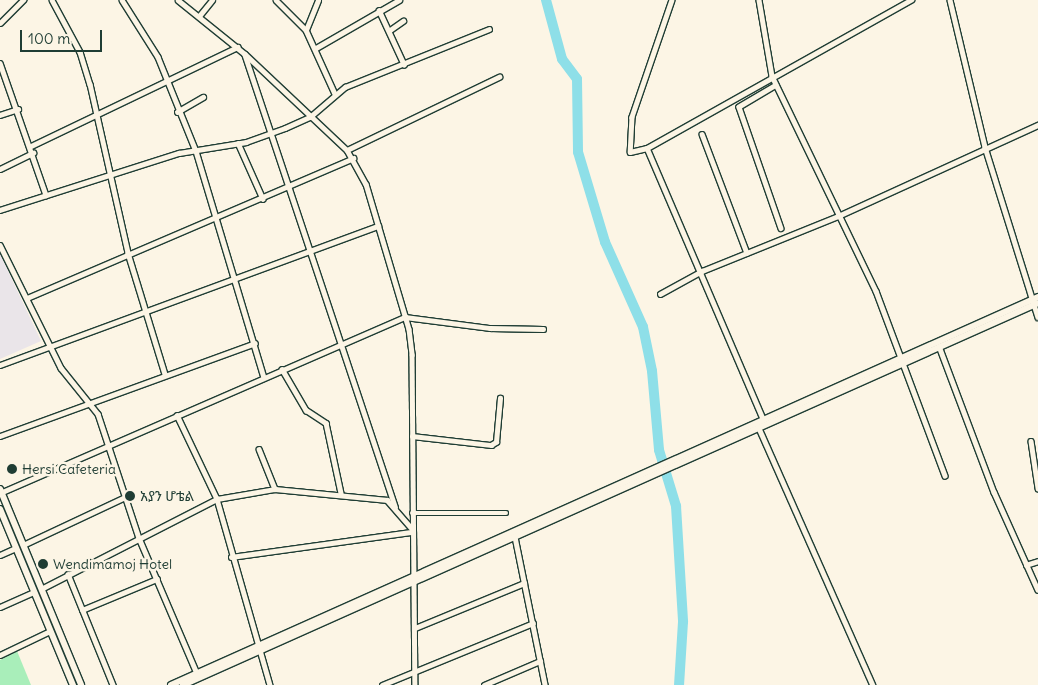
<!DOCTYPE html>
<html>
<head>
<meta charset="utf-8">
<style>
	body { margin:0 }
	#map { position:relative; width:1038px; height:685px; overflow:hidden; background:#fcf5e5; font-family:Delius,"Noto Sans Ethiopic",sans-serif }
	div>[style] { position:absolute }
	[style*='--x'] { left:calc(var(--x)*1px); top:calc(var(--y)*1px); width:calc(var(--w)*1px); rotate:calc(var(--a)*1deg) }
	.built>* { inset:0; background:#eae5e9 }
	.green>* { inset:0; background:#a9eeba }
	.river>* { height:10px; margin:-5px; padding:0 5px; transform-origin:5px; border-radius:5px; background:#8edfe8 }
	.roads { filter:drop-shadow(1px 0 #1f3d34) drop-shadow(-1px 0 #1f3d34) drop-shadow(0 1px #1f3d34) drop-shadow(0 -1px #1f3d34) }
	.minor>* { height:4.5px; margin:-2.25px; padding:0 2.25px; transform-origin:2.25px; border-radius:2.25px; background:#fcf5e5 }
	.secondary>* { height:6px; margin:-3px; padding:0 3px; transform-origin:3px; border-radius:3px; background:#fcf5e5 }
	.dots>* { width:14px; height:14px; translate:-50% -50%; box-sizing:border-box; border:2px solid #fcf5e5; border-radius:50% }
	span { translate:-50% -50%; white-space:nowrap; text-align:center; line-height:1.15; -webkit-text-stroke:5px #fcf5e5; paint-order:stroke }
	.poi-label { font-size:14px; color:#1f3d34 }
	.left { translate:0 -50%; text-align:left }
	.scale { position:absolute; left:20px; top:30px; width:82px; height:22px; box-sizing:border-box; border:2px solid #1f3d34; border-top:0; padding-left:6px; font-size:15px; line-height:18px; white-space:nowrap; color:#1f3d34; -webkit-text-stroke:4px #fcf5e5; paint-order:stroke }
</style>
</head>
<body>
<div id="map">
	<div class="built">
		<i style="clip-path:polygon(0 254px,41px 341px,0 359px)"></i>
	</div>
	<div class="green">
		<i style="clip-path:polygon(17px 651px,31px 685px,0 685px,0 660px)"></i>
	</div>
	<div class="river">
		<i style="--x:546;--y:0;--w:61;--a:74.8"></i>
		<i style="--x:562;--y:59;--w:25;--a:53"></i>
		<i style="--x:577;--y:79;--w:73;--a:89.2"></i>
		<i style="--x:578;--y:152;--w:94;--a:73.3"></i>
		<i style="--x:605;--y:242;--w:93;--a:65.9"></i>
		<i style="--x:643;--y:327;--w:45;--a:78.4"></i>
		<i style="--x:652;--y:371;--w:79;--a:84.9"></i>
		<i style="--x:659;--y:450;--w:59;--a:73.1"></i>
		<i style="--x:676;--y:506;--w:116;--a:86.5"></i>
		<i style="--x:683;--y:622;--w:63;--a:93.6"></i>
	</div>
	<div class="roads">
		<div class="minor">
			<i style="--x:52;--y:0;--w:59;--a:61.7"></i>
			<i style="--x:80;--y:52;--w:34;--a:73"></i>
			<i style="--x:90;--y:84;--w:173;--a:77.3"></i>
			<i style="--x:128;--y:253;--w:127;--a:73"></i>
			<i style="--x:122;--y:0;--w:67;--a:57.7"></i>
			<i style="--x:158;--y:57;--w:101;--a:68"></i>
			<i style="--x:196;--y:151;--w:236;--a:73.3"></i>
			<i style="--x:178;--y:0;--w:86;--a:38.9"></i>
			<i style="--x:245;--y:54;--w:140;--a:43.3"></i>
			<i style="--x:347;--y:150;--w:39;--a:61"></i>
			<i style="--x:366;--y:184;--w:151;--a:73.5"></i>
			<i style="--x:409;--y:329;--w:26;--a:83"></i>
			<i style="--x:412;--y:355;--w:330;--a:89.5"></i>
			<i style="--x:276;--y:0;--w:42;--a:45"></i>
			<i style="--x:306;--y:30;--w:70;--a:65.6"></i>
			<i style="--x:672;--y:0;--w:124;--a:108.9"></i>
			<i style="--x:632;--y:117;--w:35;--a:93"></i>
			<i style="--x:630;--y:152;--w:17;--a:-13"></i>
			<i style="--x:647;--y:148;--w:295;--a:66.8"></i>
			<i style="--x:759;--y:0;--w:77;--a:80.3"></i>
			<i style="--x:772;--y:76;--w:239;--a:64.2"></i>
			<i style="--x:876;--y:291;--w:197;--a:69.5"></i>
			<i style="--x:950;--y:0;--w:151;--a:76.6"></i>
			<i style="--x:985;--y:147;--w:178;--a:72.7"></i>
			<i style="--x:379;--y:10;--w:60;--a:65.2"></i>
			<i style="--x:200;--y:15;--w:19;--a:-51"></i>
			<i style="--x:0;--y:23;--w:33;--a:-45"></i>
			<i style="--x:306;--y:30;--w:32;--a:-68"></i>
			<i style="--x:390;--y:30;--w:16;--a:-35"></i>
			<i style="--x:316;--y:48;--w:96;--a:-30"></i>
			<i style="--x:245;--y:55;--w:476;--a:71.6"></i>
			<i style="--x:0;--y:63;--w:140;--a:70.8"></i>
			<i style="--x:776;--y:85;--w:43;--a:149.3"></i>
			<i style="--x:739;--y:107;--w:128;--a:70.9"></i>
			<i style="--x:177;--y:112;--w:30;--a:-30"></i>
			<i style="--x:0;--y:115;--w:19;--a:-18"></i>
			<i style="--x:702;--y:134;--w:127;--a:69.3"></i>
			<i style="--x:238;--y:143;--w:61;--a:65.9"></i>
			<i style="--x:31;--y:146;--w:229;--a:-25.6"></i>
			<i style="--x:647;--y:148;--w:303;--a:-29.3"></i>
			<i style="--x:347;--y:150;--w:169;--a:-25.7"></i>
			<i style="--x:0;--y:169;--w:37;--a:-26"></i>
			<i style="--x:0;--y:210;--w:188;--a:-17.7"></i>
			<i style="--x:179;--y:153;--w:68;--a:-9.3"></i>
			<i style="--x:246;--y:142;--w:41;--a:-19.7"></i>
			<i style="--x:285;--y:128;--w:27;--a:-24"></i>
			<i style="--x:310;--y:117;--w:46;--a:-40.6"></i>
			<i style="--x:345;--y:87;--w:155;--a:-21.9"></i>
			<i style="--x:0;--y:245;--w:137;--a:63.6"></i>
			<i style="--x:61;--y:368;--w:59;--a:51.2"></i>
			<i style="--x:98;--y:414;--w:131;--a:71.7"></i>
			<i style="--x:139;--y:538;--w:147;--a:66.8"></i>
			<i style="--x:660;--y:294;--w:48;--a:-28.7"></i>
			<i style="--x:702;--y:271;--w:147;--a:-22"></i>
			<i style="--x:838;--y:216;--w:220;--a:-24.5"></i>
			<i style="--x:27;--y:298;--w:355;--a:-23.2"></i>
			<i style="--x:939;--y:346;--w:156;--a:69.4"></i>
			<i style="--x:994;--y:492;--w:107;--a:65.8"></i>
			<i style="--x:0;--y:365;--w:403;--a:-20.2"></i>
			<i style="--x:282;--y:369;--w:48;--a:59.7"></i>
			<i style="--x:306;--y:410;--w:24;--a:33"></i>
			<i style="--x:326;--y:423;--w:72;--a:77.9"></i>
			<i style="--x:177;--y:415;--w:93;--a:64.5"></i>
			<i style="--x:217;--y:499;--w:193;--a:74.1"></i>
			<i style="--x:758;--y:426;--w:283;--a:66.1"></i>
			<i style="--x:0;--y:436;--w:271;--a:-20"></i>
			<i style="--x:412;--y:436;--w:80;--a:6.5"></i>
			<i style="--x:491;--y:445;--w:6;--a:-31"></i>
			<i style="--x:496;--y:442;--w:44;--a:-84.8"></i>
			<i style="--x:1031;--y:441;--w:48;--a:81.5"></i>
			<i style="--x:259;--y:449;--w:43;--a:68.2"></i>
			<i style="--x:0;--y:493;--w:442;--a:-23.5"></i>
			<i style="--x:405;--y:317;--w:86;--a:7.4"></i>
			<i style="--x:490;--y:328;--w:53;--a:1.1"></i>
			<i style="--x:412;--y:513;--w:94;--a:0"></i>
			<i style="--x:515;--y:537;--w:151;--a:78.5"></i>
			<i style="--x:23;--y:545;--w:113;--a:-25.2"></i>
			<i style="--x:0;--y:555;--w:17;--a:-24"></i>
			<i style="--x:231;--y:557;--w:183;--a:-7.9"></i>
			<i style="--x:1026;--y:565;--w:13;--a:-18"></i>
			<i style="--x:68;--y:574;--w:120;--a:67.9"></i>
			<i style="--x:41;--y:589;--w:198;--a:-27.1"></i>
			<i style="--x:217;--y:499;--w:59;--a:-9.8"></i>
			<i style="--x:275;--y:489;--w:113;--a:5.6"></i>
			<i style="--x:387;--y:500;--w:38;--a:49"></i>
			<i style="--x:0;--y:607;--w:37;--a:-24"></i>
			<i style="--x:82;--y:610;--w:81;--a:-22.5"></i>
			<i style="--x:415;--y:628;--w:118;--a:-22.4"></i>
			<i style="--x:0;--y:655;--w:55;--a:-25.6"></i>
			<i style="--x:382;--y:685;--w:163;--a:-22.3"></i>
			<i style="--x:484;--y:685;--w:61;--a:-23.2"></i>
		</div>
		<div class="secondary">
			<i style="--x:0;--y:489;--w:212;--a:67.5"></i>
			<i style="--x:0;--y:509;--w:191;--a:67.5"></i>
			<i style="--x:171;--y:685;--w:950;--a:-24.11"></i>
			<i style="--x:183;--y:685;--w:936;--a:-24.07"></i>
		</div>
	</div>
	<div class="dots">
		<i style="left:12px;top:469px;background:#1f3d34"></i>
		<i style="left:130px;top:496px;background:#1f3d34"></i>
		<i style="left:43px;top:564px;background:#1f3d34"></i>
	</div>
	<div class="poi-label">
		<span class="left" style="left:22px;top:469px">Hersi Cafeteria</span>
		<span class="left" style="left:140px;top:496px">አያን ሆቴል</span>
		<span class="left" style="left:53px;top:564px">Wendimamoj Hotel</span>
	</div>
	<div class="scale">100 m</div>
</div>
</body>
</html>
